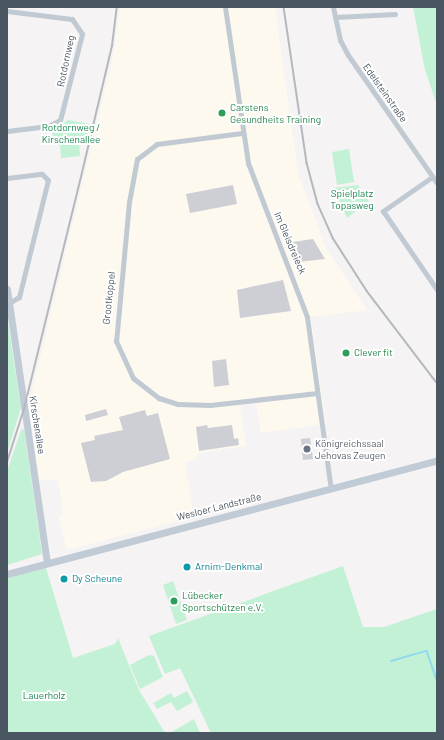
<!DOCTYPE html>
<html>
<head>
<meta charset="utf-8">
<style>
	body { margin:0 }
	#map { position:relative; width:444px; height:740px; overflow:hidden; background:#f5f3f3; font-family:Barlow,sans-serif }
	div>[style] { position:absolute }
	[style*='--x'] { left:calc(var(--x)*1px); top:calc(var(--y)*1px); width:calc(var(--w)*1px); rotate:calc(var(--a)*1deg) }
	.commercial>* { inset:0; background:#fdf9ef }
	.green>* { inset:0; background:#c3f1d5 }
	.stream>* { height:1.5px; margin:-0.75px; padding:0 0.75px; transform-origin:0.75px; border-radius:0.75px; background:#90daee }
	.building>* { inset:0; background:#cdcfd5 }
	.street>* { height:5px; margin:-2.5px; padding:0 2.5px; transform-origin:2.5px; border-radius:2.5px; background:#c1cad2 }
	.secondary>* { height:7px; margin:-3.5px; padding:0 3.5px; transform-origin:3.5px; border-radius:3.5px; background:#c1cbd6 }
	.rail>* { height:1.5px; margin:-0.75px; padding:0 0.75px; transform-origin:0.75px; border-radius:0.75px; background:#b5b8bd }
	.dots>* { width:11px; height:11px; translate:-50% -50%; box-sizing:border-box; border:2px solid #fff; border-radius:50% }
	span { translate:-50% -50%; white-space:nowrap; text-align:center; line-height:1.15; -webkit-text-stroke:4px #fff; paint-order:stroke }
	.street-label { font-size:10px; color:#4a5661 }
	.leisure-label { font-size:10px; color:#27864d }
	.left { translate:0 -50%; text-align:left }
	.park-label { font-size:10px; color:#17864f }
	.worship-label { font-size:10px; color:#5b616d }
	.culture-label { font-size:10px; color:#0d838f }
	.frame { position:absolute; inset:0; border:8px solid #4a5661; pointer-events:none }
</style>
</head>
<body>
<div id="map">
	<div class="commercial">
		<i style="clip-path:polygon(120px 7px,275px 7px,298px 173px,326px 248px,367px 310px,311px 317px,326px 424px,261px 433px,256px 403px,240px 405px,246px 446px,199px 453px,194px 460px,185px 462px,194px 517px,67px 550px,58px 516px,63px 515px,58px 479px,39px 481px,28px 408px,114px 52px)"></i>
	</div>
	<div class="green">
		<i style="clip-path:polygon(413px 7px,437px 7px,437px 105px,425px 70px)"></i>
		<i style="clip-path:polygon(68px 120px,90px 124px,86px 142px,79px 143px,80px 156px,61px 158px,60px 145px,54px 144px,52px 131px)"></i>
		<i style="clip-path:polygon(349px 149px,354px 182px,337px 185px,332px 152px)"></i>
		<i style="clip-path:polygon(358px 185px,369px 201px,347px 218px,333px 188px)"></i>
		<i style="clip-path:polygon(7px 316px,21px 408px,7px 453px)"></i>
		<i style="clip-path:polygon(24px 429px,42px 554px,7px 565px,7px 471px,21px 430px)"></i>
		<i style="clip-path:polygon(343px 566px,363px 627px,384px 627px,437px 609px,437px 733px,211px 733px,180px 668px,165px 674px,149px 636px)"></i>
		<i style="clip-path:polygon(46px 568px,73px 658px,115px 644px,118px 638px,139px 690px,165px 733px,7px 733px,7px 578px)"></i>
		<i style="clip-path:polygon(173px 581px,187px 620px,176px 624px,163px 585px)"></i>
		<i style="clip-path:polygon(149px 655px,154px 656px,163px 677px,140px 689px,130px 665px)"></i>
		<i style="clip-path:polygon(187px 691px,193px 702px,177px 711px,171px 702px,157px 709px,153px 703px,171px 693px,174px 698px)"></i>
		<i style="clip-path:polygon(194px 719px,200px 733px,170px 733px)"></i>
	</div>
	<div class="stream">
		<i style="--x:391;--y:661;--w:37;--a:-16"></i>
		<i style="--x:427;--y:651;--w:31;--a:71"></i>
	</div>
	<div class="building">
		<i style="clip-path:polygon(233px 185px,237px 204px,190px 213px,186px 194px)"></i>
		<i style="clip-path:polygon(313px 239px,325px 259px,298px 262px,293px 242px)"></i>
		<i style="clip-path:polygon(283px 280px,291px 311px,240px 318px,237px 290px)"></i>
		<i style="clip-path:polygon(226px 359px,229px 385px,214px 387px,212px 361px)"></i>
		<i style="clip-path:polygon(106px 409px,108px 415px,86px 421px,85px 415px)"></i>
		<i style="clip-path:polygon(145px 410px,147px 416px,158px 413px,170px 459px,123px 472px,106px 481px,91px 482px,81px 443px,95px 440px,94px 436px,123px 430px,119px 417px)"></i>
		<i style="clip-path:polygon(207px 425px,208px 428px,232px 425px,234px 439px,238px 438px,239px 445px,199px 451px,196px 427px)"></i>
		<i style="clip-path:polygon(310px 438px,313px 459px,303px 460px,301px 439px)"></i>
	</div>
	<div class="street">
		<i style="--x:225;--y:7;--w:158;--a:81.6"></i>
		<i style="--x:248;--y:163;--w:165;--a:69"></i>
		<i style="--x:307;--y:317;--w:174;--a:82.1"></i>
		<i style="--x:333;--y:7;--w:34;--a:78"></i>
		<i style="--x:340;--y:40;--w:17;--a:62"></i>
		<i style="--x:348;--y:55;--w:156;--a:55.2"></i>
		<i style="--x:7;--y:11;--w:65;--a:7"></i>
		<i style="--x:72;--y:19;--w:18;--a:56"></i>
		<i style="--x:82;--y:34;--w:89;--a:104.3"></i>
		<i style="--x:60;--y:120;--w:13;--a:153"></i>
		<i style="--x:48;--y:126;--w:41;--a:173"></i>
		<i style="--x:335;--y:17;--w:60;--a:-2.9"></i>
		<i style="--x:242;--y:133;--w:86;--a:172.6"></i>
		<i style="--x:157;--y:144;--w:25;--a:143"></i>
		<i style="--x:137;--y:159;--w:44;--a:100.5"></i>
		<i style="--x:129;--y:202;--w:140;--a:95.3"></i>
		<i style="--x:116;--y:341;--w:41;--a:65.3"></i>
		<i style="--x:133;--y:378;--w:33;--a:38"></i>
		<i style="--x:159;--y:398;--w:20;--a:18"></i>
		<i style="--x:178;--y:404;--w:32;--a:2"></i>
		<i style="--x:210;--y:405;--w:108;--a:-6.4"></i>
		<i style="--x:432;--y:177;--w:60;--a:145.2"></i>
		<i style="--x:383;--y:211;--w:96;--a:55.6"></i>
		<i style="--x:7;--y:178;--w:35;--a:-7"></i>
		<i style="--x:42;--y:174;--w:8;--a:45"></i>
		<i style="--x:48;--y:180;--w:121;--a:103.9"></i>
		<i style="--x:19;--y:297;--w:12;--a:149"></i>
	</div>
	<div class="secondary">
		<i style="--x:7;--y:289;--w:277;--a:81.7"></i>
		<i style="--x:7;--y:574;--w:445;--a:-14.8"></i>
	</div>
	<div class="rail">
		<i style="--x:284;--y:7;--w:158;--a:81.6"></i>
		<i style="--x:307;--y:163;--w:42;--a:75"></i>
		<i style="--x:318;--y:204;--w:37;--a:66"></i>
		<i style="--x:333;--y:238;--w:63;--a:57.3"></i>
		<i style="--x:367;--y:291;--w:116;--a:52.7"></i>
		<i style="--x:7;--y:462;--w:56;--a:-72.2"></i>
		<i style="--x:24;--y:409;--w:239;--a:-76.2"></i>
		<i style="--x:81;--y:177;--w:135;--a:-76.7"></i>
		<i style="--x:112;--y:46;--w:39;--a:-83"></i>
	</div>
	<div class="dots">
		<i style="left:222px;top:113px;background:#2e9e5b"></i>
		<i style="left:346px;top:353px;background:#2e9e5b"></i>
		<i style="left:307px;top:449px;background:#6b7280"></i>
		<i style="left:187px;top:567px;background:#0f9aa8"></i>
		<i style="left:64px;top:579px;background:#0f9aa8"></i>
		<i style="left:174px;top:601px;background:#2e9e5b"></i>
	</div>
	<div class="street-label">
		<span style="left:66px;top:61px;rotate:-78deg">Rotdornweg</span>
		<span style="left:385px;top:93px;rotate:55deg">Edelsteinstraße</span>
		<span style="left:290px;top:243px;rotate:67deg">Im Gleisdreieck</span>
		<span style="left:109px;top:298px;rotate:-84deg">Grootkoppel</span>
		<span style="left:37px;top:425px;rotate:81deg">Kirschenallee</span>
		<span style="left:219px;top:507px;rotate:-14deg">Wesloer Landstraße</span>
	</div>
	<div class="leisure-label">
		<span class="left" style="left:230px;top:113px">Carstens<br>Gesundheits Training</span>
		<span class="left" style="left:354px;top:353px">Clever fit</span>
		<span class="left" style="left:182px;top:601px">Lübecker<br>Sportschützen e.V.</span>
	</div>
	<div class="park-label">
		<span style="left:71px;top:133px">Rotdornweg /<br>Kirschenallee</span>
		<span style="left:352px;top:199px">Spielplatz<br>Topasweg</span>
		<span style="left:44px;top:696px">Lauerholz</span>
	</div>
	<div class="worship-label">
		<span class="left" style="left:315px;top:449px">Königreichssaal<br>Jehovas Zeugen</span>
	</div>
	<div class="culture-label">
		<span class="left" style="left:195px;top:567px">Arnim-Denkmal</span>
		<span class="left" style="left:72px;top:579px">Dy Scheune</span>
	</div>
	<div class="frame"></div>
</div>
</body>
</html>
